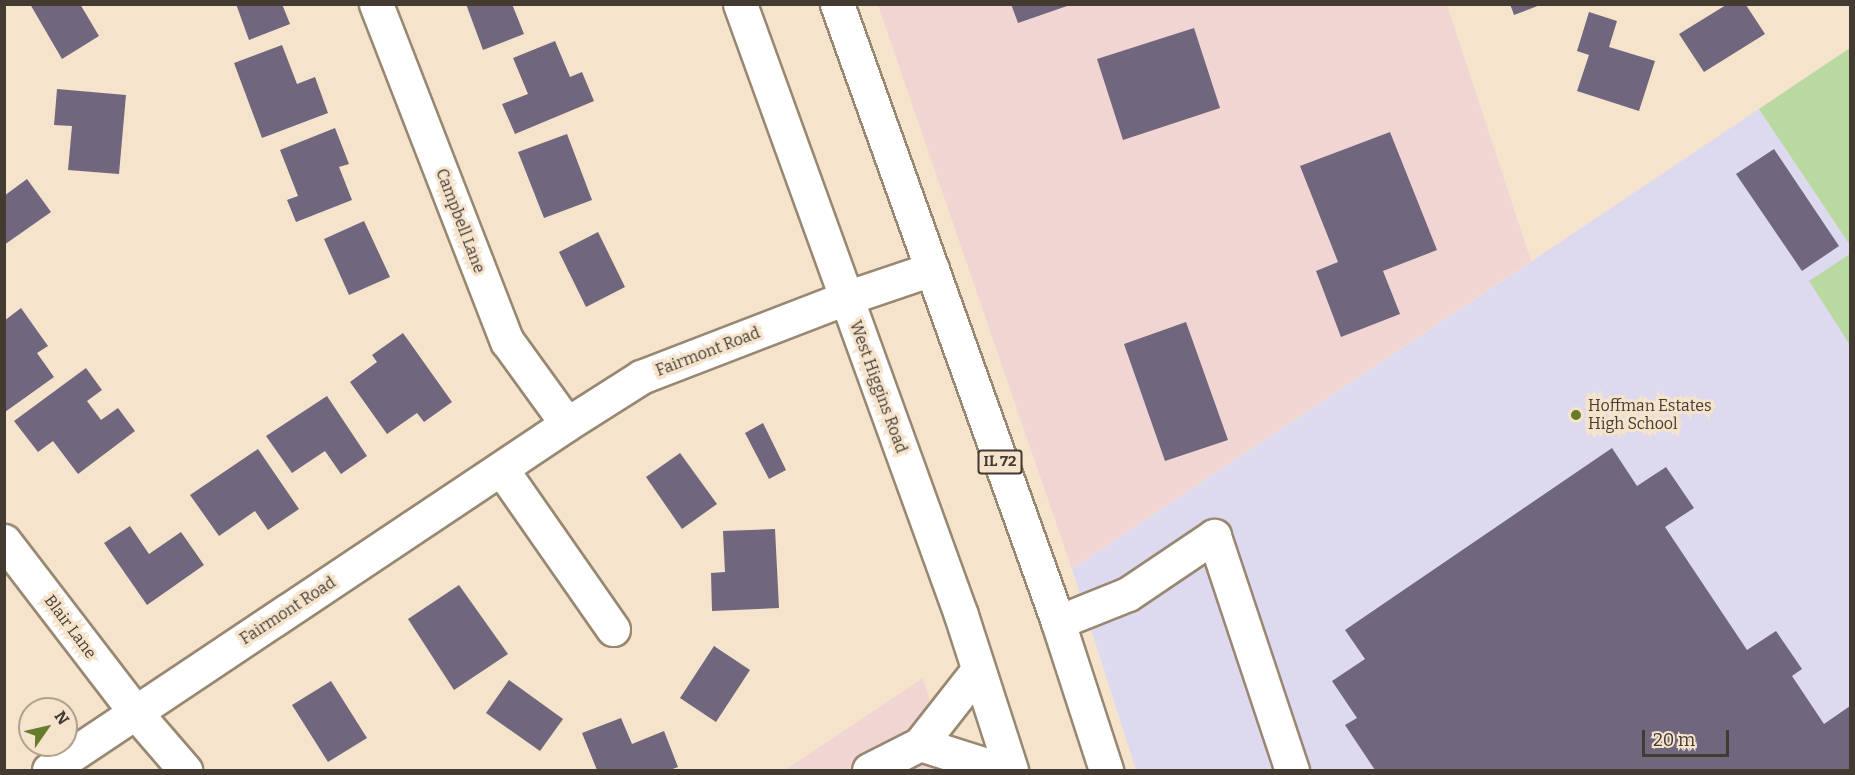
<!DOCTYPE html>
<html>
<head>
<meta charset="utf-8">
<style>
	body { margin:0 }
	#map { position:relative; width:1855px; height:775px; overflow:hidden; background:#f5e3cc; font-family:Bitter,serif }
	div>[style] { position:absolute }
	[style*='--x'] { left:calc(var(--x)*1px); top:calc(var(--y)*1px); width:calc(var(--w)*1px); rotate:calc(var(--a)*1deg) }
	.commercial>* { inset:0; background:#f0d5d2 }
	.education>* { inset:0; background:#ddd9ee }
	.green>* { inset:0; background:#bad9a0 }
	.building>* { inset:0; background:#70677e }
	.roads { filter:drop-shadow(2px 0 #988872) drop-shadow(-2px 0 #988872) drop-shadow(0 2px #988872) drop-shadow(0 -2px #988872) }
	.minor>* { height:33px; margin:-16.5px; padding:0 16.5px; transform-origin:16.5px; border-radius:16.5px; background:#fff }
	.major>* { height:33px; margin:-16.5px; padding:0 16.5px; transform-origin:16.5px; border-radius:16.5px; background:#fff }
	.dots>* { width:16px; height:16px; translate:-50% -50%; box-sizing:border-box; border:3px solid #f5e3cc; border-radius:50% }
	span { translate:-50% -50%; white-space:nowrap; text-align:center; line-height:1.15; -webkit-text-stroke:6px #f5e3cc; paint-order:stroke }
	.shield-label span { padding:2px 4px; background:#f5e3cc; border:2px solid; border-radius:4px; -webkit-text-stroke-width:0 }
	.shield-label { font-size:15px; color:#433b32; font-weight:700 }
	.street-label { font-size:16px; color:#433b32 }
	.poi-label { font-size:16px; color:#433b32 }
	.left { translate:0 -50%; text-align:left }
	.frame { position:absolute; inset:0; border:6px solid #433b32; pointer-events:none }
	.north { position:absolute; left:18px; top:697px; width:60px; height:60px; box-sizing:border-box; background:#f5e3cc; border:2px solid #aea08e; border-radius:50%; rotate:56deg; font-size:16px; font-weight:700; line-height:24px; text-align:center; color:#433b32 }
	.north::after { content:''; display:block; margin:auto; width:21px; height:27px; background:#667c2d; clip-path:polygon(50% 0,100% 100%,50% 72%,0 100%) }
	.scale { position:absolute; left:1642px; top:730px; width:87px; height:27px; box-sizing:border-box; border:3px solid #433b32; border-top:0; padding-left:8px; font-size:18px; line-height:21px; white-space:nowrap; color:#433b32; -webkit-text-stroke:4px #f5e3cc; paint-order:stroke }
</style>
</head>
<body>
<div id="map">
	<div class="commercial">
		<i style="clip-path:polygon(878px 5px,1447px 5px,1531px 261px,1072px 569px)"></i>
		<i style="clip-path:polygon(923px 678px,950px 770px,785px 770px)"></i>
	</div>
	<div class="education">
		<i style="clip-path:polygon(1850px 48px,1850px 770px,1136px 770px,1072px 569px)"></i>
	</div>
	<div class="green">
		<i style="clip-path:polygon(1850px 48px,1850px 245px,1759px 109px)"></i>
		<i style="clip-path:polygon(1850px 254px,1850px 345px,1809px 281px)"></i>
	</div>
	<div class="building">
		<i style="clip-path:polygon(30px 4px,80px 4px,99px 36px,62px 59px)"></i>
		<i style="clip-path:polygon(236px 4px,282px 4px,290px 24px,249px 40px)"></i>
		<i style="clip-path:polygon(466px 4px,512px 4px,524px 34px,483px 50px)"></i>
		<i style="clip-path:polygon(1011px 4px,1070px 4px,1070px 5px,1018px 23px)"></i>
		<i style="clip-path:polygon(1510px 4px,1540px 4px,1540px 5px,1514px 15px)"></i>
		<i style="clip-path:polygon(1726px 5px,1746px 5px,1765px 34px,1704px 72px,1679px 34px)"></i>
		<i style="clip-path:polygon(1589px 12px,1617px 21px,1609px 47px,1655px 61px,1639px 111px,1577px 91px,1589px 55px,1577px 51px)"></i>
		<i style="clip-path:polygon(1194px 28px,1220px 108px,1123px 140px,1097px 59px)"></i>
		<i style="clip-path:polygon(555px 41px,570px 77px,582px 72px,594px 101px,515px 134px,502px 104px,528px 94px,513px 58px)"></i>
		<i style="clip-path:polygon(282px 45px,297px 84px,315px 77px,328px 113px,262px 138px,234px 63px)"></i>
		<i style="clip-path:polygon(57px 89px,126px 95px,119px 174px,68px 170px,72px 126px,54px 125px)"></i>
		<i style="clip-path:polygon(335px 128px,349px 164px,339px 167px,352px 200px,296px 222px,287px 200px,298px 196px,280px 150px)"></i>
		<i style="clip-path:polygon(1390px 132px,1437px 250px,1383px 271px,1400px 314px,1341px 337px,1316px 271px,1338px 262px,1300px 166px)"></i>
		<i style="clip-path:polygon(567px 134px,592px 200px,544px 218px,518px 152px)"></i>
		<i style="clip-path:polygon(1774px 149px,1839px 246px,1802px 271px,1736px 174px)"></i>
		<i style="clip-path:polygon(27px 179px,51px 212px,4px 245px,4px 196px)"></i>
		<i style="clip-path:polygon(364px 221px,390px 277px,349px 295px,324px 239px)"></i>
		<i style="clip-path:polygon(598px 232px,625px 287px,586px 307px,559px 252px)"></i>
		<i style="clip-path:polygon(21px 308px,48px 346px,37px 353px,54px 377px,5px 412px,4px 321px)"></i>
		<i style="clip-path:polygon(1186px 322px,1228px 440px,1165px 461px,1124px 344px)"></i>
		<i style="clip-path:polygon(403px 333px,452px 402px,424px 422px,417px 413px,387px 434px,350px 382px,377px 362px,372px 355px)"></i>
		<i style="clip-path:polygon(86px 368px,102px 390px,87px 401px,101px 420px,118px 408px,135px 431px,78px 474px,53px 441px,38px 452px,14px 421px)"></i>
		<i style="clip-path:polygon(327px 396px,367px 456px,341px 474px,325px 451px,292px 473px,266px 436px)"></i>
		<i style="clip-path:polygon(763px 423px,786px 470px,769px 479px,745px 433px)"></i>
		<i style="clip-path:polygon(1612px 448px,1637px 486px,1666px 467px,1694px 508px,1665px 527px,1747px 650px,1776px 631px,1802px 669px,1792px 676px,1824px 724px,1850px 706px,1850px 770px,1375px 770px,1345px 725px,1357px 718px,1332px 681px,1365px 659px,1345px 630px)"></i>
		<i style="clip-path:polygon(258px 449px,299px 509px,268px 530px,255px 511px,219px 536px,190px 495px)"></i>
		<i style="clip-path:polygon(680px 453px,717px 504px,682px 529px,646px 477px)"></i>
		<i style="clip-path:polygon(130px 526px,149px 554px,181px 532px,204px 565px,147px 605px,104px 543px)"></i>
		<i style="clip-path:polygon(775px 529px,779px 608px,712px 611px,711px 573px,725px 572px,723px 531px)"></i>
		<i style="clip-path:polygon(459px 585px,508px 654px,454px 690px,408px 619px)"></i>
		<i style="clip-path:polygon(714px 646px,750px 670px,716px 722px,680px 698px)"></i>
		<i style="clip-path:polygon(509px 680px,563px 719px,540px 751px,486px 713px)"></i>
		<i style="clip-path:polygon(331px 681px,367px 738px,328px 762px,292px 705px)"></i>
		<i style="clip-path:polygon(621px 718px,632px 744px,664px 731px,678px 767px,670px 770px,597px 770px,582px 733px)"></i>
	</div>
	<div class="roads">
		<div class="minor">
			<i style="--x:376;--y:4;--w:362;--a:68.8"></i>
			<i style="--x:507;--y:341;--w:102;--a:54.1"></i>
			<i style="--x:502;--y:470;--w:194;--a:55.1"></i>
			<i style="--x:4;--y:541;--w:215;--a:52.5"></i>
			<i style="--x:135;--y:712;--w:77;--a:49.2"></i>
			<i style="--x:1058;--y:622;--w:75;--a:-21.8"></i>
			<i style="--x:1128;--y:594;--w:104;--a:-34"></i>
			<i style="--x:1214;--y:536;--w:247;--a:71.6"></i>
			<i style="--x:920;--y:744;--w:86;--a:17.6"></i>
			<i style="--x:49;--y:770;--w:623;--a:-33.74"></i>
			<i style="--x:567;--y:424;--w:88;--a:-32.4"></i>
			<i style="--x:641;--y:377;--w:220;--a:-21.1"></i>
			<i style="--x:846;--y:298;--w:91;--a:-18.6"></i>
			<i style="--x:869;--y:770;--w:57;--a:-27"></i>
			<i style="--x:920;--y:744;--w:94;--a:-51.9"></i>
		</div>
		<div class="major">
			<i style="--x:740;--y:4;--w:650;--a:70.11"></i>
			<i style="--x:961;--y:615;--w:163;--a:72.1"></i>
			<i style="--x:837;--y:4;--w:656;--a:70.32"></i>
			<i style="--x:1058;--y:622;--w:156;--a:72"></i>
		</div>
	</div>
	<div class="dots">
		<i style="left:1576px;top:415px;background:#667c2d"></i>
	</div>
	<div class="shield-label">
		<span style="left:1000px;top:462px">IL 72</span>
	</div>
	<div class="street-label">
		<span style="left:460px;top:221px;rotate:69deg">Campbell Lane</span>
		<span style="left:708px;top:352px;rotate:-21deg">Fairmont Road</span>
		<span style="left:878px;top:387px;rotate:70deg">West Higgins Road</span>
		<span style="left:288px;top:611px;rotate:-33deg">Fairmont Road</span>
		<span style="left:70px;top:627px;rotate:53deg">Blair Lane</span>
	</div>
	<div class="poi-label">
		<span class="left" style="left:1588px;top:415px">Hoffman Estates<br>High School</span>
	</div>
	<div class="frame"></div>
	<div class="north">N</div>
	<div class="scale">20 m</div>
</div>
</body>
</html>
